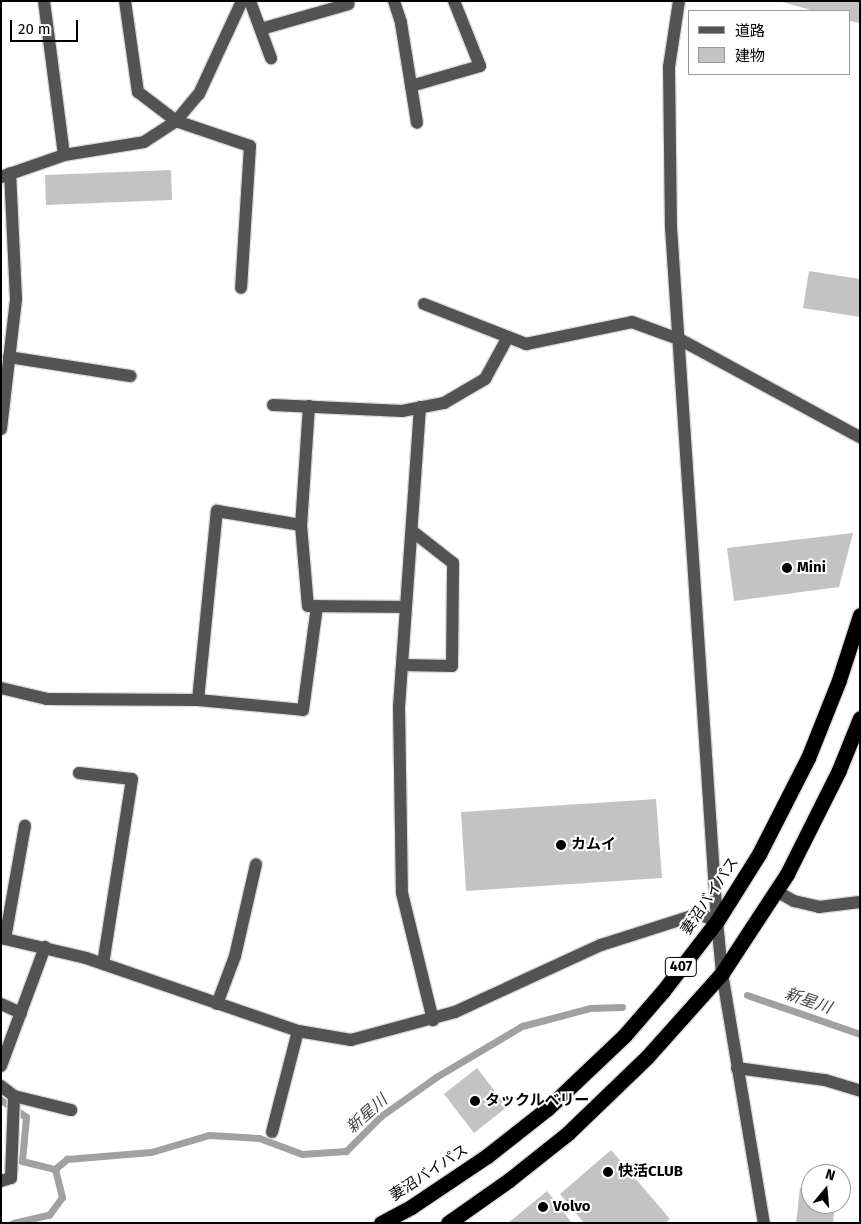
<!DOCTYPE html>
<html>
<head>
<meta charset="utf-8">
<style>
	body { margin:0 }
	#map { position:relative; width:861px; height:1224px; overflow:hidden; background:#fff; font-family:"Fira Sans","Noto Sans JP",sans-serif }
	div>[style] { position:absolute }
	[style*='--x'] { left:calc(var(--x)*1px); top:calc(var(--y)*1px); width:calc(var(--w)*1px); rotate:calc(var(--a)*1deg) }
	.stream>* { height:7px; margin:-3.5px; padding:0 3.5px; transform-origin:3.5px; border-radius:3.5px; background:#a1a1a1 }
	.building>* { inset:0; background:#c3c3c3 }
	.roads { filter:drop-shadow(1px 0 #dbdbdb) drop-shadow(-1px 0 #dbdbdb) drop-shadow(0 1px #dbdbdb) drop-shadow(0 -1px #dbdbdb) }
	.minor>* { height:12px; margin:-6px; padding:0 6px; transform-origin:6px; border-radius:6px; background:#535353 }
	.highway>* { height:15px; margin:-7.5px; padding:0 7.5px; transform-origin:7.5px; border-radius:7.5px; background:#000 }
	.dots>* { width:14px; height:14px; translate:-50% -50%; box-sizing:border-box; border:2px solid #fff; border-radius:50% }
	span { translate:-50% -50%; white-space:nowrap; text-align:center; line-height:1.15; -webkit-text-stroke:4px #fff; paint-order:stroke }
	.shield-label span { padding:1px 4px; background:#fff; border:1px solid; border-radius:4px; -webkit-text-stroke-width:0 }
	.shield-label { font-size:14px; color:#000; font-weight:700 }
	.poi-label { font-size:15px; color:#000; font-weight:700 }
	.left { translate:0 -50%; text-align:left }
	.street-label { font-size:15px; color:#000 }
	.water-label { font-size:16px; color:#424242; font-style:italic }
	.frame { position:absolute; inset:0; border:2px solid #000; pointer-events:none }
	.legend { position:absolute; left:688px; top:10px; width:162px; height:65px; box-sizing:border-box; background:#fff; border:1px solid #999; margin:0; padding:6px 9px; list-style:none; font-size:15px; color:#000 }
	.legend li { display:flex; align-items:center; gap:10px; height:25px }
	.legend b { width:25px; border:1px solid #999 }
	.north { position:absolute; left:801px; top:1164px; width:50px; height:50px; box-sizing:border-box; background:#fff; border:1px solid #999; border-radius:50%; rotate:17deg; font-size:14px; font-weight:700; line-height:20px; text-align:center; color:#000 }
	.north::after { content:''; display:block; margin:auto; width:18px; height:22px; background:#000; clip-path:polygon(50% 0,100% 100%,50% 72%,0 100%) }
	.scale { position:absolute; left:10px; top:20px; width:68px; height:22px; box-sizing:border-box; border:2px solid #000; border-top:0; padding-left:6px; font-size:15px; line-height:18px; white-space:nowrap; color:#000; -webkit-text-stroke:4px #fff; paint-order:stroke }
</style>
</head>
<body>
<div id="map">
	<div class="stream">
		<i style="--x:747;--y:995;--w:120;--a:19"></i>
		<i style="--x:1;--y:1100;--w:30;--a:34"></i>
		<i style="--x:26;--y:1117;--w:44;--a:95.2"></i>
		<i style="--x:22;--y:1161;--w:34;--a:14"></i>
		<i style="--x:13;--y:1223;--w:37;--a:-13"></i>
		<i style="--x:49;--y:1215;--w:22;--a:-54"></i>
		<i style="--x:62;--y:1197;--w:29;--a:-104"></i>
		<i style="--x:55;--y:1169;--w:16;--a:-40"></i>
		<i style="--x:67;--y:1159;--w:84;--a:-4.8"></i>
		<i style="--x:151;--y:1152;--w:60;--a:-16.3"></i>
		<i style="--x:209;--y:1135;--w:50;--a:3.4"></i>
		<i style="--x:259;--y:1138;--w:46;--a:20.4"></i>
		<i style="--x:302;--y:1154;--w:44;--a:-3.9"></i>
		<i style="--x:346;--y:1151;--w:49;--a:-45"></i>
		<i style="--x:381;--y:1116;--w:67;--a:-35.3"></i>
		<i style="--x:436;--y:1077;--w:100;--a:-30.7"></i>
		<i style="--x:522;--y:1026;--w:70;--a:-14.8"></i>
		<i style="--x:590;--y:1008;--w:32;--a:-2"></i>
	</div>
	<div class="building">
		<i style="clip-path:polygon(779px 1px,860px 1px,860px 23px,850px 21px,850px 11px,814px 11px)"></i>
		<i style="clip-path:polygon(171px 170px,172px 200px,46px 205px,45px 175px)"></i>
		<i style="clip-path:polygon(809px 271px,860px 279px,860px 317px,803px 308px)"></i>
		<i style="clip-path:polygon(853px 533px,839px 587px,734px 601px,727px 548px)"></i>
		<i style="clip-path:polygon(656px 799px,662px 878px,466px 891px,461px 812px)"></i>
		<i style="clip-path:polygon(477px 1068px,507px 1107px,474px 1133px,444px 1094px)"></i>
		<i style="clip-path:polygon(611px 1150px,670px 1219px,665px 1223px,584px 1223px,560px 1194px)"></i>
		<i style="clip-path:polygon(800px 1188px,811px 1189px,811px 1204px,835px 1204px,833px 1223px,796px 1223px)"></i>
		<i style="clip-path:polygon(547px 1191px,572px 1223px,508px 1223px)"></i>
	</div>
	<div class="roads">
		<div class="minor">
			<i style="--x:44;--y:1;--w:155;--a:82.6"></i>
			<i style="--x:125;--y:1;--w:92;--a:81.9"></i>
			<i style="--x:138;--y:92;--w:48;--a:37.3"></i>
			<i style="--x:176;--y:121;--w:78;--a:18.7"></i>
			<i style="--x:250;--y:146;--w:142;--a:93.6"></i>
			<i style="--x:250;--y:1;--w:61;--a:69.8"></i>
			<i style="--x:394;--y:1;--w:23;--a:72"></i>
			<i style="--x:401;--y:23;--w:101;--a:80.9"></i>
			<i style="--x:679;--y:1;--w:67;--a:98.6"></i>
			<i style="--x:669;--y:67;--w:160;--a:89.3"></i>
			<i style="--x:671;--y:227;--w:696;--a:86.21"></i>
			<i style="--x:717;--y:921;--w:52;--a:84.5"></i>
			<i style="--x:722;--y:973;--w:254;--a:80.5"></i>
			<i style="--x:261;--y:29;--w:91;--a:-15.9"></i>
			<i style="--x:411;--y:86;--w:72;--a:-16.2"></i>
			<i style="--x:480;--y:66;--w:70;--a:-111.8"></i>
			<i style="--x:1;--y:177;--w:67;--a:-19.2"></i>
			<i style="--x:64;--y:155;--w:81;--a:-9.2"></i>
			<i style="--x:144;--y:142;--w:38;--a:-33"></i>
			<i style="--x:176;--y:121;--w:35;--a:-50"></i>
			<i style="--x:199;--y:94;--w:102;--a:-65.2"></i>
			<i style="--x:424;--y:304;--w:110;--a:21.4"></i>
			<i style="--x:526;--y:344;--w:108;--a:-11.7"></i>
			<i style="--x:632;--y:322;--w:52;--a:20.2"></i>
			<i style="--x:681;--y:340;--w:204;--a:28.5"></i>
			<i style="--x:9;--y:357;--w:123;--a:8.9"></i>
			<i style="--x:273;--y:405;--w:129;--a:2.7"></i>
			<i style="--x:402;--y:411;--w:43;--a:-10.8"></i>
			<i style="--x:444;--y:403;--w:48;--a:-30.3"></i>
			<i style="--x:485;--y:379;--w:48;--a:-61.3"></i>
			<i style="--x:309;--y:406;--w:119;--a:93.8"></i>
			<i style="--x:301;--y:525;--w:81;--a:85.1"></i>
			<i style="--x:308;--y:606;--w:98;--a:0.6"></i>
			<i style="--x:420;--y:407;--w:300;--a:94"></i>
			<i style="--x:399;--y:706;--w:187;--a:89.1"></i>
			<i style="--x:402;--y:893;--w:131;--a:76.3"></i>
			<i style="--x:1;--y:429;--w:131;--a:-83.4"></i>
			<i style="--x:16;--y:299;--w:126;--a:-92.7"></i>
			<i style="--x:402;--y:665;--w:50;--a:1.1"></i>
			<i style="--x:452;--y:666;--w:103;--a:-89.4"></i>
			<i style="--x:453;--y:563;--w:52;--a:-142"></i>
			<i style="--x:1;--y:688;--w:47;--a:13.4"></i>
			<i style="--x:47;--y:699;--w:151;--a:0.4"></i>
			<i style="--x:198;--y:700;--w:105;--a:5.4"></i>
			<i style="--x:303;--y:710;--w:105;--a:-82.3"></i>
			<i style="--x:198;--y:700;--w:190;--a:-84.3"></i>
			<i style="--x:217;--y:511;--w:85;--a:9.5"></i>
			<i style="--x:79;--y:773;--w:53;--a:6.5"></i>
			<i style="--x:132;--y:779;--w:187;--a:98.9"></i>
			<i style="--x:776;--y:891;--w:21;--a:29"></i>
			<i style="--x:794;--y:901;--w:26;--a:13"></i>
			<i style="--x:819;--y:907;--w:41;--a:-7"></i>
			<i style="--x:1;--y:938;--w:87;--a:13.2"></i>
			<i style="--x:86;--y:958;--w:224;--a:19"></i>
			<i style="--x:298;--y:1031;--w:54;--a:9.6"></i>
			<i style="--x:351;--y:1040;--w:108;--a:-15.1"></i>
			<i style="--x:455;--y:1012;--w:161;--a:-24.7"></i>
			<i style="--x:601;--y:945;--w:102;--a:-17.7"></i>
			<i style="--x:698;--y:914;--w:20;--a:20"></i>
			<i style="--x:5;--y:939;--w:115;--a:-80"></i>
			<i style="--x:1;--y:1004;--w:22;--a:24"></i>
			<i style="--x:217;--y:1004;--w:51;--a:-69.4"></i>
			<i style="--x:235;--y:956;--w:94;--a:-77.1"></i>
			<i style="--x:1;--y:1066;--w:127;--a:-69.7"></i>
			<i style="--x:737;--y:1068;--w:89;--a:7.8"></i>
			<i style="--x:825;--y:1080;--w:37;--a:17"></i>
			<i style="--x:1;--y:1086;--w:16;--a:38"></i>
			<i style="--x:14;--y:1096;--w:59;--a:13.8"></i>
			<i style="--x:272;--y:1132;--w:104;--a:-75.6"></i>
			<i style="--x:1;--y:1181;--w:10;--a:-17"></i>
			<i style="--x:11;--y:1178;--w:82;--a:-87.9"></i>
		</div>
		<div class="highway">
			<i style="--x:381;--y:1223;--w:34;--a:-28"></i>
			<i style="--x:411;--y:1207;--w:92;--a:-33.9"></i>
			<i style="--x:487;--y:1156;--w:78;--a:-38.2"></i>
			<i style="--x:548;--y:1108;--w:105;--a:-43.5"></i>
			<i style="--x:624;--y:1036;--w:60;--a:-49.1"></i>
			<i style="--x:663;--y:991;--w:88;--a:-52.4"></i>
			<i style="--x:717;--y:921;--w:79;--a:-57.9"></i>
			<i style="--x:759;--y:854;--w:108;--a:-63"></i>
			<i style="--x:808;--y:758;--w:84;--a:-68.3"></i>
			<i style="--x:839;--y:680;--w:68;--a:-72.1"></i>
			<i style="--x:448;--y:1223;--w:75;--a:-35.2"></i>
			<i style="--x:509;--y:1180;--w:75;--a:-38.5"></i>
			<i style="--x:568;--y:1133;--w:110;--a:-43.9"></i>
			<i style="--x:647;--y:1057;--w:113;--a:-48.2"></i>
			<i style="--x:722;--y:973;--w:118;--a:-56.7"></i>
			<i style="--x:787;--y:874;--w:116;--a:-63.4"></i>
			<i style="--x:839;--y:770;--w:56;--a:-68"></i>
		</div>
	</div>
	<div class="dots">
		<i style="left:787px;top:568px;background:#000"></i>
		<i style="left:561px;top:845px;background:#000"></i>
		<i style="left:475px;top:1101px;background:#000"></i>
		<i style="left:608px;top:1172px;background:#000"></i>
		<i style="left:543px;top:1207px;background:#000"></i>
	</div>
	<div class="shield-label">
		<span style="left:681px;top:967px">407</span>
	</div>
	<div class="poi-label">
		<span class="left" style="left:797px;top:568px">Mini</span>
		<span class="left" style="left:571px;top:845px">カムイ</span>
		<span class="left" style="left:485px;top:1101px">タックルベリー</span>
		<span class="left" style="left:618px;top:1172px">快活CLUB</span>
		<span class="left" style="left:553px;top:1207px">Volvo</span>
	</div>
	<div class="street-label">
		<span style="left:710px;top:896px;rotate:-56deg">妻沼バイパス</span>
		<span style="left:429px;top:1173px;rotate:-33deg">妻沼バイパス</span>
	</div>
	<div class="water-label">
		<span style="left:808px;top:1001px;rotate:19deg">新星川</span>
		<span style="left:367px;top:1114px;rotate:-42deg">新星川</span>
	</div>
	<div class="frame"></div>
	<ul class="legend">
	<li><b style="height:6px;background:#535353"></b>道路</li>
	<li><b style="height:14px;background:#c3c3c3"></b>建物</li>
	</ul>
	<div class="north">N</div>
	<div class="scale">20 m</div>
</div>
</body>
</html>
